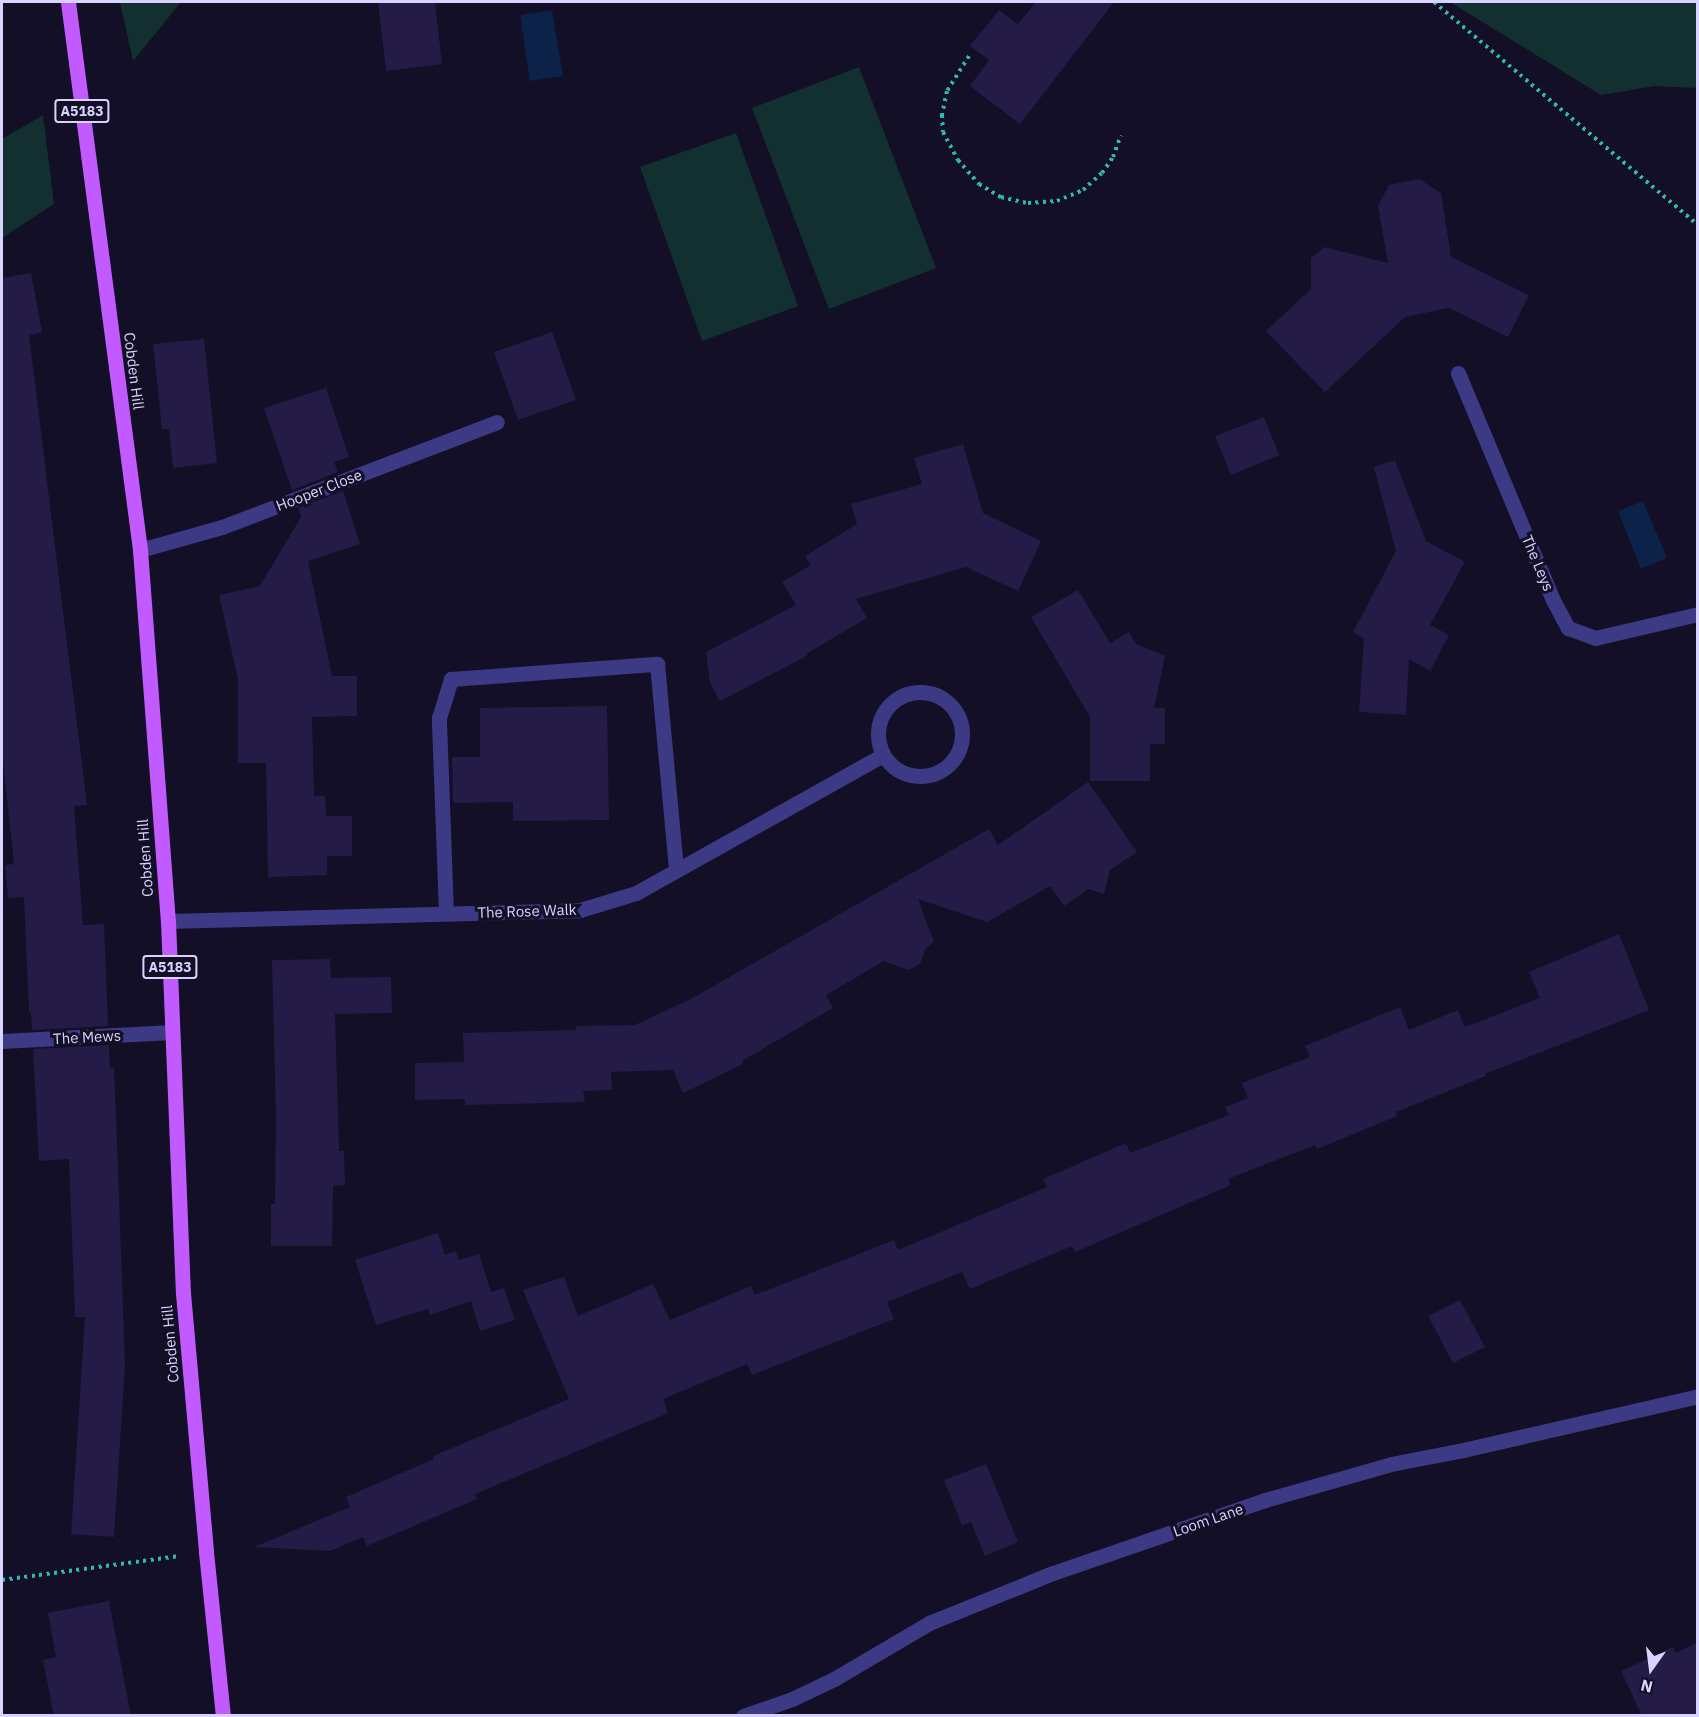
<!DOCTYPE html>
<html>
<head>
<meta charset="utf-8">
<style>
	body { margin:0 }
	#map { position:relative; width:1699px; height:1717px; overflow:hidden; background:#130f26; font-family:"IBM Plex Sans",sans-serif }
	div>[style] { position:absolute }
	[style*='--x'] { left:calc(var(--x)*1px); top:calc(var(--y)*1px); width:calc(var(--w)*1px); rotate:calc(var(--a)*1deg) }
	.green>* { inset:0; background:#12302f }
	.water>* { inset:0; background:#0c2248 }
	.building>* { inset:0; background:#241b47 }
	.path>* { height:4px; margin-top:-2px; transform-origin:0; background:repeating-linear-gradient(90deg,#2fb8b0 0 3px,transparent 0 7.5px) }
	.service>* { height:15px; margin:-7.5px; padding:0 7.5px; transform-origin:7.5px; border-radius:7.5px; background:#3d3a85 }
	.minor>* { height:15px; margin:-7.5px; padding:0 7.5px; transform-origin:7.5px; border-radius:7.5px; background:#3d3a85 }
	.minor>.ring { margin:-7.5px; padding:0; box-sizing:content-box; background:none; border:15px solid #3d3a85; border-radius:50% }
	.primary>* { height:15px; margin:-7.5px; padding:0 7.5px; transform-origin:7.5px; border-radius:7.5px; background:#c25bff }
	span { translate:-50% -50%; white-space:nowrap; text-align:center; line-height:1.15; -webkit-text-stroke:6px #130f26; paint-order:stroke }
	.shield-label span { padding:2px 4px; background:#130f26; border:2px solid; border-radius:4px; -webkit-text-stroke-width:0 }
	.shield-label { font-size:14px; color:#d9d4ff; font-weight:700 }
	.street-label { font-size:15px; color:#d9d4ff }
	.frame { position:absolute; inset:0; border:3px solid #d9d4ff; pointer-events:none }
	.north { position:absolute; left:1621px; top:1639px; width:60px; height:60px; -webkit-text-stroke:4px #130f26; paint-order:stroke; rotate:194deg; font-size:16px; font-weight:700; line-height:24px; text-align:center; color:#d9d4ff }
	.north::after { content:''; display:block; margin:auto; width:21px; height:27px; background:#d9d4ff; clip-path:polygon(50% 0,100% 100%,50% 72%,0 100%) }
</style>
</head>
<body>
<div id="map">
	<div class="green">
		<i style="clip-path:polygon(120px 2px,181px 2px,133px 61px)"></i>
		<i style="clip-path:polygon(1450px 2px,1697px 2px,1697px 88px,1655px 86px,1601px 95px)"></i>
		<i style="clip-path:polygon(859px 67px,936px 268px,829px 309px,752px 108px)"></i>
		<i style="clip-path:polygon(43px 115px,54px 204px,2px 238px,2px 139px)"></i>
		<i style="clip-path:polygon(736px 133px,798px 306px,702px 341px,640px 167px)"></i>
	</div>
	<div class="water">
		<i style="clip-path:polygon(552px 10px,563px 76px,530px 81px,520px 15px)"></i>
		<i style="clip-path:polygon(1643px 501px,1667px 558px,1641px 569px,1618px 511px)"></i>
	</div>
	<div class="building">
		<i style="clip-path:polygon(378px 2px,435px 2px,442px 64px,386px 71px)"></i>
		<i style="clip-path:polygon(1036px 2px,1114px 2px,1020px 124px,970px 86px,989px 60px,970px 46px,999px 10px,1018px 24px)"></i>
		<i style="clip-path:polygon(1419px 179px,1441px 193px,1451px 257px,1529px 295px,1508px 337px,1449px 308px,1405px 317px,1325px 392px,1266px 331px,1311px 289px,1311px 258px,1324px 247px,1388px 263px,1378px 206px,1389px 185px)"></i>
		<i style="clip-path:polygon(31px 273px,42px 332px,29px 335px,87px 805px,74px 806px,83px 925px,104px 924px,108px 1026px,32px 1030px,31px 1012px,29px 1012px,24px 897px,8px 898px,5px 865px,14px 864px,2px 751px,2px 278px)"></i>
		<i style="clip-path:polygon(552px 332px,576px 400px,518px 420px,494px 352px)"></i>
		<i style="clip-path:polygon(204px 339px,217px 463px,173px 468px,169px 429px,162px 429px,153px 344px)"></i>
		<i style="clip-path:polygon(326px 388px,349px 457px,334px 462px,338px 472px,292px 490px,264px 408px)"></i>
		<i style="clip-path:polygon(1264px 417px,1279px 455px,1231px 475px,1215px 436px)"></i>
		<i style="clip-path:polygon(963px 444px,983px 513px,1041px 541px,1018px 591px,966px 567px,856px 599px,867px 618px,806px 654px,807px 656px,720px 701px,710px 683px,706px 652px,796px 605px,782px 582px,811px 565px,805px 556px,857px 524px,851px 504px,922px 484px,914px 458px)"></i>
		<i style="clip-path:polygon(1395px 460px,1426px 541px,1465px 562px,1430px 625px,1449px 635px,1430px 671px,1409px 659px,1406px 715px,1359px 712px,1364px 638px,1353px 632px,1396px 551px,1374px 467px)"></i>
		<i style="clip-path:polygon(343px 491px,360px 544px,308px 561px,332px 676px,357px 676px,357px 716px,312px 717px,314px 796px,325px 796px,326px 816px,352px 816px,352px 856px,327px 856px,327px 875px,268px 877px,266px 763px,238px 763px,238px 679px,219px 595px,260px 586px,301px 517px,298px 508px)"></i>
		<i style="clip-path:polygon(1078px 590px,1110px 643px,1129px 632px,1136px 644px,1165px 656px,1154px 708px,1165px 708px,1165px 744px,1150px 744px,1150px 781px,1090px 781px,1090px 717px,1031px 617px)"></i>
		<i style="clip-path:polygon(607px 706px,609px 820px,513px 821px,513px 802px,453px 803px,452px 757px,480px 757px,480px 708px)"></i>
		<i style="clip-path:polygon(1088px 782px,1137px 852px,1110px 870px,1104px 894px,1089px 889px,1064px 906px,1050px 886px,987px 922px,918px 899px,934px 942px,925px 949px,921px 963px,909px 970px,884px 961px,826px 995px,833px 1008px,742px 1061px,743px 1064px,683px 1093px,673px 1070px,611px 1072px,612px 1090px,583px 1091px,585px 1102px,465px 1105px,465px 1099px,415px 1100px,415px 1063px,464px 1062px,463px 1033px,576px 1030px,576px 1026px,635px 1025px,691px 999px,989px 829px,998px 845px)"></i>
		<i style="clip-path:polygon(1619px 934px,1649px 1010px,1485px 1074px,1486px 1076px,1396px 1112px,1397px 1116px,1317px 1149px,1315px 1145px,1228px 1179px,1231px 1185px,1075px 1252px,1072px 1246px,970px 1289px,962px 1272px,887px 1302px,894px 1319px,752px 1375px,747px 1364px,663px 1399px,668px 1413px,475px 1494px,477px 1499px,367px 1546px,363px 1537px,330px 1551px,254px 1547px,350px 1507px,346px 1497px,434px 1459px,433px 1456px,569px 1399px,523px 1290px,564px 1277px,578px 1316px,653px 1284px,670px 1320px,751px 1286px,755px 1295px,894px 1240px,898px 1250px,1047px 1187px,1043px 1179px,1126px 1143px,1130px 1153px,1229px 1115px,1225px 1107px,1248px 1098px,1242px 1083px,1310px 1057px,1305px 1046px,1400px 1007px,1409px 1030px,1458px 1010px,1465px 1027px,1540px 998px,1529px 972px)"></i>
		<i style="clip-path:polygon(330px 959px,331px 978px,391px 977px,392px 1013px,335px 1014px,339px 1151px,344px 1151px,345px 1185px,333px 1186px,332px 1246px,271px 1246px,271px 1204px,275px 1204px,276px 1117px,272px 960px)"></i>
		<i style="clip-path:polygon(109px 1045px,110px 1068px,114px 1068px,116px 1114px,125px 1364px,114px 1537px,71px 1534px,85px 1317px,75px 1317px,69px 1159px,39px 1161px,33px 1049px)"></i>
		<i style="clip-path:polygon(438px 1233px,445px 1255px,456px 1251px,459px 1260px,479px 1254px,491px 1292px,504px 1288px,515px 1320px,480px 1331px,471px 1301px,430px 1315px,428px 1309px,376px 1325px,355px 1260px)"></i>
		<i style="clip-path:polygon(1460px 1300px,1485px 1347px,1453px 1363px,1428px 1316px)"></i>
		<i style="clip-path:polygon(986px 1464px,1018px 1542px,985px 1556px,971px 1522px,962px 1525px,944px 1480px)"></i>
		<i style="clip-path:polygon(109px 1601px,131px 1716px,54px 1716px,43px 1660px,56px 1657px,48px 1613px)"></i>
		<i style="clip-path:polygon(1698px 1642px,1698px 1716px,1642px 1716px,1621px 1671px,1673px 1647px,1676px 1653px)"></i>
	</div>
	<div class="path">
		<i style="--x:1434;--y:2;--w:346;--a:40.2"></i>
		<i style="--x:969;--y:56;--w:41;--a:122.2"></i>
		<i style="--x:947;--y:91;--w:25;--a:102"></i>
		<i style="--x:942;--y:115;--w:17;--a:87"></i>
		<i style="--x:943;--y:132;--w:32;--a:62"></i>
		<i style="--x:958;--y:160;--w:32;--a:49"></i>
		<i style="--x:979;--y:184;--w:26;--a:31"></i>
		<i style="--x:1001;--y:197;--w:28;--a:13"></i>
		<i style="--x:1028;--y:203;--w:29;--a:-4"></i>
		<i style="--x:1057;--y:201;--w:28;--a:-23"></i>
		<i style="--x:1083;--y:190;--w:25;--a:-42"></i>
		<i style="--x:1102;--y:173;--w:19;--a:-55"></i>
		<i style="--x:1113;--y:157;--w:23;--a:-70"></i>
		<i style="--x:2;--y:1580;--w:179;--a:-7.7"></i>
	</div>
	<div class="service">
		<i style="--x:1458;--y:373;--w:246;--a:67.3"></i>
		<i style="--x:1553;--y:600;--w:32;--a:62"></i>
		<i style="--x:1568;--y:628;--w:29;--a:20"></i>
		<i style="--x:1595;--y:638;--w:106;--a:-13.1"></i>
		<i style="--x:140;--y:550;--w:85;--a:-15.7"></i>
		<i style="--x:222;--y:527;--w:294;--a:-20.9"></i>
		<i style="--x:446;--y:913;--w:195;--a:-92.1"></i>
		<i style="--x:439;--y:718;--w:41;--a:-72.9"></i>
		<i style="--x:451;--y:679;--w:207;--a:-4.2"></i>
		<i style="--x:657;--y:664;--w:206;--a:84.7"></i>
	</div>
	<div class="minor">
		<i class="ring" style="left:878px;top:692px;width:69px;height:69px"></i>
		<i style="--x:168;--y:921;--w:412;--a:-1.5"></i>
		<i style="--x:580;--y:910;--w:59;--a:-16.9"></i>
		<i style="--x:636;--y:893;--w:283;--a:-29.2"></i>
		<i style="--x:2;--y:1041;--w:170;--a:-3"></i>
		<i style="--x:743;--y:1716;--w:52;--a:-19.1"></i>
		<i style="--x:792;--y:1699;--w:47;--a:-25.5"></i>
		<i style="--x:834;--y:1679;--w:110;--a:-30.5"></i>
		<i style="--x:929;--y:1623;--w:134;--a:-22"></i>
		<i style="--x:1053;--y:1573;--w:224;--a:-19"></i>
		<i style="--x:1265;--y:1500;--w:131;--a:-15.9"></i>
		<i style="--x:1391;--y:1464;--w:73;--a:-11"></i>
		<i style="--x:1463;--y:1450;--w:241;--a:-12.9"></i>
	</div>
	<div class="primary">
		<i style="--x:68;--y:2;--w:553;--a:82.51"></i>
		<i style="--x:140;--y:550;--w:372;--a:85.7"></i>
		<i style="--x:168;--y:921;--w:372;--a:87.7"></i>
		<i style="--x:183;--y:1293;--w:260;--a:84.9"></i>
		<i style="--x:206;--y:1552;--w:165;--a:84.1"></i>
	</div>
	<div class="shield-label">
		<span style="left:82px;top:111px">A5183</span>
		<span style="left:170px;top:967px">A5183</span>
	</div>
	<div class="street-label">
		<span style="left:134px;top:371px;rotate:83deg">Cobden Hill</span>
		<span style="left:319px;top:490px;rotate:-21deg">Hooper Close</span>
		<span style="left:1538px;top:563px;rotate:67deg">The Leys</span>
		<span style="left:145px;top:858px;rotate:-94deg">Cobden Hill</span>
		<span style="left:527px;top:911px;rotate:-2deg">The Rose Walk</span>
		<span style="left:87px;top:1037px;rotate:-3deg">The Mews</span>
		<span style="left:170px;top:1344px;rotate:-95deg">Cobden Hill</span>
		<span style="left:1208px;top:1520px;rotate:-19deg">Loom Lane</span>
	</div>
	<div class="frame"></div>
	<div class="north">N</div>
</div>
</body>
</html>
